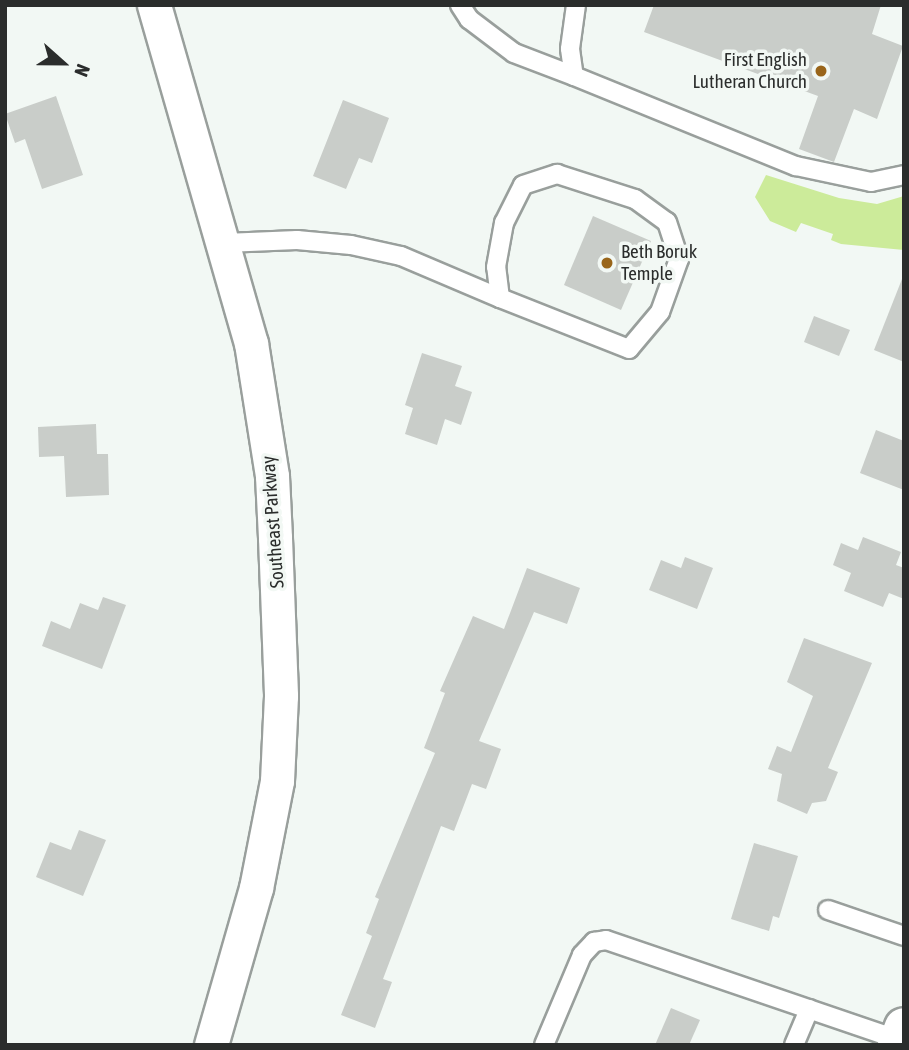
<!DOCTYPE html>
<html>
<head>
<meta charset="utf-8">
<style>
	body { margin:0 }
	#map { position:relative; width:909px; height:1050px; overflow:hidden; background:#f2f8f4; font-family:"Asap Condensed",sans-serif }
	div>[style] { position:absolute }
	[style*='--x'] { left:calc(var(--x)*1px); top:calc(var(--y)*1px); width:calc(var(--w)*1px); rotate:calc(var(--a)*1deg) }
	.green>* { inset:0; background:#cceb9a }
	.building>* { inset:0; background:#c9cdc9 }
	.roads { filter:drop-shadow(2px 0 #999f9c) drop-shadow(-2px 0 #999f9c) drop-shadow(0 2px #999f9c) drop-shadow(0 -2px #999f9c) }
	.service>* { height:18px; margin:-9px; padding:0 9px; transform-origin:9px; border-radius:9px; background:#fff }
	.minor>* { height:33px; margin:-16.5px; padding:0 16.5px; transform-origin:16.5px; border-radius:16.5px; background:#fff }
	.primary>* { height:38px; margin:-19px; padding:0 19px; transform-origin:19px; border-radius:19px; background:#fff }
	.dots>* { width:19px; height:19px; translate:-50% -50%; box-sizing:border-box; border:4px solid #f2f8f4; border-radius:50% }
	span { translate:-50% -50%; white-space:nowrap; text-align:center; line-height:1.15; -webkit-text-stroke:7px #f2f8f4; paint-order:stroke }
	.poi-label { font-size:19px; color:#2b2d2c }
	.right { translate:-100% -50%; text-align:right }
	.left { translate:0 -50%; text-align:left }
	.street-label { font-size:19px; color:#2b2d2c }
	.frame { position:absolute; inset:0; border:7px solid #2b2d2c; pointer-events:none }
	.north { position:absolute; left:28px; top:28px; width:70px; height:70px; -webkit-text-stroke:5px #f2f8f4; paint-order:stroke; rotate:111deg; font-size:19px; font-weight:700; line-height:28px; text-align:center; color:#2b2d2c }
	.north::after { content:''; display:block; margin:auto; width:24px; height:32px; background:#2b2d2c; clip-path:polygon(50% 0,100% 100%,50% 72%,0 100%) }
</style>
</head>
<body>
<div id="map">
	<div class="green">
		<i style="clip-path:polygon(766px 175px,839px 198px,877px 204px,904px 196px,904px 250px,841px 244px,831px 240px,833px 234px,801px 223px,796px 232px,770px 221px,755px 197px)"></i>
	</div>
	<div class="building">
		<i style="clip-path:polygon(654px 5px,881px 5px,872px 34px,903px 46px,877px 119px,854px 109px,834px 162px,799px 149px,818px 96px,644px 32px)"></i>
		<i style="clip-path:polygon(56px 96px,83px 175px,42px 189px,25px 139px,15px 143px,5px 114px)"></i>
		<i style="clip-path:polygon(343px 100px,389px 118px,372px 163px,359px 158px,346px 189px,313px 176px)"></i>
		<i style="clip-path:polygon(593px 216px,651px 241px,621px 310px,564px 285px)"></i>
		<i style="clip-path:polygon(902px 279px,904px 279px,904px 362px,874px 350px)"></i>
		<i style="clip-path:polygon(814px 316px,850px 330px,839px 356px,804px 342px)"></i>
		<i style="clip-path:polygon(422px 353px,462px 366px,455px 386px,472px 392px,461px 425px,445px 419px,437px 445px,405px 434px,413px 408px,405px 405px)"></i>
		<i style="clip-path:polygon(96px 424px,97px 454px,108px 454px,109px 495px,66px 497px,64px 456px,39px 457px,38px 427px)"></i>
		<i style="clip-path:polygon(876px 430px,904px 441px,904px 490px,860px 473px)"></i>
		<i style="clip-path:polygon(863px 537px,901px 552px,896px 565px,904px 568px,904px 599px,889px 593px,883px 607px,844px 591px,851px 573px,833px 565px,841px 543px,858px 550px)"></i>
		<i style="clip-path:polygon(685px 557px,713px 568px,697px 609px,649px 590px,661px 560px,681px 568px)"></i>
		<i style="clip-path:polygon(527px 568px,580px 588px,567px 624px,534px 612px,479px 741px,501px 749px,486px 789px,472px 784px,454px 831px,441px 826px,383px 979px,392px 982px,375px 1028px,341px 1015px,372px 936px,366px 933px,379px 899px,375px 897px,435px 753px,424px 748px,445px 693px,440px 691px,473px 616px,504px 629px)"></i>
		<i style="clip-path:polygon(103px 597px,126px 605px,102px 669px,42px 646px,51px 621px,70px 629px,80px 603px,98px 610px)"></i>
		<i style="clip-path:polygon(804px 638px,872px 663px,828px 768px,838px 772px,826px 801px,812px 803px,807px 814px,777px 801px,782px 774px,768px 769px,777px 746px,791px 752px,813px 696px,787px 682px)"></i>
		<i style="clip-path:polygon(79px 830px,106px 840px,83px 896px,36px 877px,50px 842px,71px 850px)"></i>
		<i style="clip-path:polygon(754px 843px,798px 856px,779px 918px,773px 916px,769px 931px,731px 919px)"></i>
		<i style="clip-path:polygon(671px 1008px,700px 1020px,689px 1045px,655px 1045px)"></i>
	</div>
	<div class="roads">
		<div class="service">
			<i style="--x:460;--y:5;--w:17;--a:57"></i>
			<i style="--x:469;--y:19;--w:56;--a:37.1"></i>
			<i style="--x:514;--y:53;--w:64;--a:21"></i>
			<i style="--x:576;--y:5;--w:44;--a:97.8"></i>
			<i style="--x:570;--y:49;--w:27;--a:82"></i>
			<i style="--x:574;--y:76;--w:240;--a:22.1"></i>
			<i style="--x:796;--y:166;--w:77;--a:12"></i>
			<i style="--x:871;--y:182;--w:34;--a:-12"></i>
			<i style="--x:557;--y:174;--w:82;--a:17.8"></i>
			<i style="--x:635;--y:199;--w:39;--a:36"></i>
			<i style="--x:667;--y:222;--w:39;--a:72"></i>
			<i style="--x:679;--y:259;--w:56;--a:109.7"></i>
			<i style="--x:660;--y:312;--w:48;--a:130"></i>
			<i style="--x:629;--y:349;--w:139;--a:-158.4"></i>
			<i style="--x:500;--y:298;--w:31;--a:-97"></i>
			<i style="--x:496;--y:267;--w:45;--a:-79.7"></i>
			<i style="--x:504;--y:223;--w:42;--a:-63.4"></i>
			<i style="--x:523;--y:185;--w:36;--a:-18"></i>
			<i style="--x:225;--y:243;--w:72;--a:-2.4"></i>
			<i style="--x:297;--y:240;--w:54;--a:5.3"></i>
			<i style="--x:351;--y:245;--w:51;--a:12.4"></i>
			<i style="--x:401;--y:256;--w:108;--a:23"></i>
			<i style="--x:828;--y:910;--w:80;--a:18.9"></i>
			<i style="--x:544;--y:1045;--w:98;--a:-67.1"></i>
			<i style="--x:582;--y:955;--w:18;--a:-47"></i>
			<i style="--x:594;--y:942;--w:12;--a:-9"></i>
			<i style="--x:606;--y:940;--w:310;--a:18.8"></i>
			<i style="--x:794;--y:1045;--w:39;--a:-67"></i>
		</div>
		<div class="minor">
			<i style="--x:154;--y:5;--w:352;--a:74"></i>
			<i style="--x:251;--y:343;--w:135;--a:81"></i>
			<i style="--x:272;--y:476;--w:62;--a:87.2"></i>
			<i style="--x:275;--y:538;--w:158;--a:87.8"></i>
			<i style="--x:281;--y:696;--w:85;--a:92.7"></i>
			<i style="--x:277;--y:781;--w:109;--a:101.1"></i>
			<i style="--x:256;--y:888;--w:163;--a:106"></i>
		</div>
		<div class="primary">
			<i style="--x:897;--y:1045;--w:19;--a:-69"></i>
		</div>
	</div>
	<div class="dots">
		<i style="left:821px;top:71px;background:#99651a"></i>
		<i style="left:607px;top:263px;background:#99651a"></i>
	</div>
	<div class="poi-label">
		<span class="right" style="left:807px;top:71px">First English<br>Lutheran Church</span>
		<span class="left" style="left:621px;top:263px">Beth Boruk<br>Temple</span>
	</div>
	<div class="street-label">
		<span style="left:273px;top:522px;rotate:-94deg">Southeast Parkway</span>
	</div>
	<div class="frame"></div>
	<div class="north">N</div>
</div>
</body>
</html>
